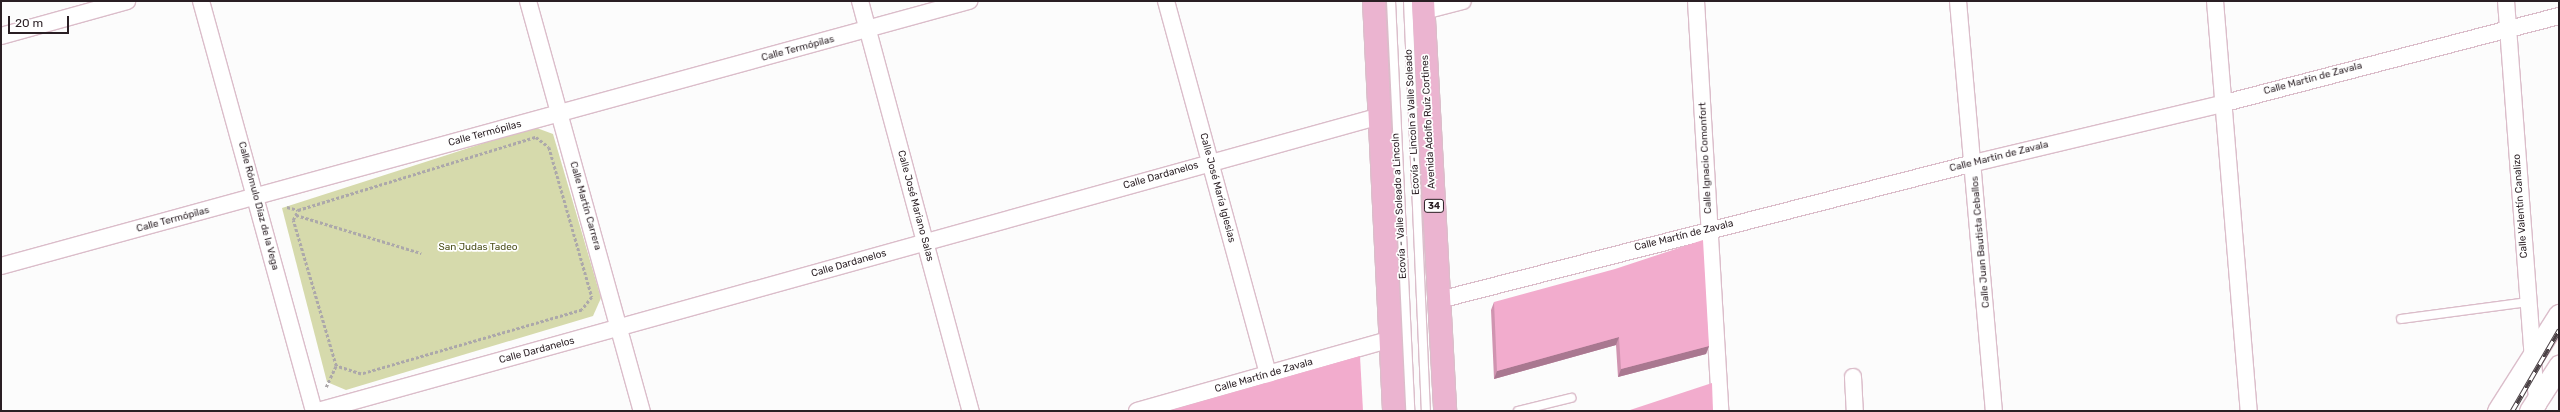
<!DOCTYPE html>
<html>
<head>
<meta charset="utf-8">
<style>
	body { margin:0 }
	#map { position:relative; width:2560px; height:412px; overflow:hidden; background:#fcfcfc; font-family:Rubik,sans-serif }
	div>[style] { position:absolute }
	[style*='--x'] { left:calc(var(--x)*1px); top:calc(var(--y)*1px); width:calc(var(--w)*1px); rotate:calc(var(--a)*1deg) }
	.green>* { inset:0; background:#d6daac }
	.path>* { height:2.5px; margin-top:-1.25px; transform-origin:0; background:repeating-linear-gradient(90deg,#aca8aa 0 3px,transparent 0 5px) }
	.roads { filter:drop-shadow(1px 0 #dbbdca) drop-shadow(-1px 0 #dbbdca) drop-shadow(0 1px #dbbdca) drop-shadow(0 -1px #dbbdca) }
	.service>* { height:8px; margin:-4px; padding:0 4px; transform-origin:4px; border-radius:4px; background:#fff }
	.minor>* { height:16px; margin:-8px; padding:0 8px; transform-origin:8px; border-radius:8px; background:#fff }
	.tertiary>* { height:21px; margin:-10.5px; padding:0 10.5px; transform-origin:10.5px; border-radius:10.5px; background:#fff }
	.primary>* { height:22px; margin:-11px; padding:0 11px; transform-origin:11px; border-radius:11px; background:#ebb4d0 }
	.rail>* { height:4.5px; margin-top:-2.25px; transform-origin:0; background:repeating-linear-gradient(90deg,#fff 0 9px,#4a4145 0 18px); box-sizing:border-box; border-block:1px solid #4a4145 }
	.wall>* { inset:0; background:#d094b0 }
	.shaded-wall>* { inset:0; background:#a97890 }
	.building>* { inset:0; background:#f2accd }
	span { translate:-50% -50%; white-space:nowrap; text-align:center; line-height:1.15; -webkit-text-stroke:3.5px #fff; paint-order:stroke }
	.shield-label span { padding:1px 3px; background:#fff; border:1px solid; border-radius:3px; -webkit-text-stroke-width:0 }
	.shield-label { font-size:9px; color:#2a1f24; font-weight:700 }
	.street-label { font-size:10px; color:#2a1f24 }
	.park-label { font-size:10px; color:#4e521e }
	.frame { position:absolute; inset:0; border:2px solid #2a1f24; pointer-events:none }
	.scale { position:absolute; left:8px; top:16px; width:61px; height:18px; box-sizing:border-box; border:2px solid #2a1f24; border-top:0; padding-left:5px; font-size:12px; line-height:14px; white-space:nowrap; color:#2a1f24; -webkit-text-stroke:3px #fff; paint-order:stroke }
</style>
</head>
<body>
<div id="map">
	<div class="green">
		<i style="clip-path:polygon(534px 127px,553px 134px,601px 298px,593px 316px,346px 390px,327px 382px,282px 208px)"></i>
	</div>
	<div class="path">
		<i style="--x:536;--y:137;--w:16;--a:38"></i>
		<i style="--x:549;--y:147;--w:156;--a:74"></i>
		<i style="--x:592;--y:297;--w:16;--a:128"></i>
		<i style="--x:582;--y:310;--w:230;--a:163.8"></i>
		<i style="--x:361;--y:374;--w:26;--a:-162"></i>
		<i style="--x:336;--y:366;--w:152;--a:-106.4"></i>
		<i style="--x:293;--y:220;--w:11;--a:-63"></i>
		<i style="--x:298;--y:210;--w:249;--a:-17.1"></i>
		<i style="--x:287;--y:207;--w:11;--a:15"></i>
		<i style="--x:296;--y:215;--w:131;--a:16.9"></i>
		<i style="--x:326;--y:387;--w:23;--a:-65"></i>
	</div>
	<div class="roads">
		<div class="service">
			<i style="--x:1391;--y:1;--w:410;--a:87.3"></i>
			<i style="--x:1408;--y:1;--w:410;--a:87.5"></i>
			<i style="--x:2401;--y:319;--w:128;--a:-7.6"></i>
			<i style="--x:1518;--y:411;--w:55;--a:-13.8"></i>
		</div>
		<div class="minor">
			<i style="--x:201;--y:1;--w:425;--a:74.6"></i>
			<i style="--x:528;--y:1;--w:426;--a:74.5"></i>
			<i style="--x:860;--y:1;--w:425;--a:74.9"></i>
			<i style="--x:1166;--y:1;--w:388;--a:74.7"></i>
			<i style="--x:1696;--y:1;--w:411;--a:86.6"></i>
			<i style="--x:1958;--y:1;--w:412;--a:85"></i>
			<i style="--x:2215;--y:1;--w:411;--a:85.3"></i>
			<i style="--x:2506;--y:1;--w:375;--a:85.7"></i>
			<i style="--x:2534;--y:375;--w:30;--a:82"></i>
			<i style="--x:1424;--y:11;--w:40;--a:-14.4"></i>
			<i style="--x:1;--y:36;--w:131;--a:-15.5"></i>
			<i style="--x:1;--y:266;--w:1004;--a:-15.31"></i>
			<i style="--x:1439;--y:300;--w:552;--a:-14.36"></i>
			<i style="--x:1974;--y:163;--w:258;--a:-13.4"></i>
			<i style="--x:2225;--y:103;--w:345;--a:-14.6"></i>
			<i style="--x:1853;--y:377;--w:34;--a:87"></i>
			<i style="--x:318;--y:411;--w:1102;--a:-15.52"></i>
			<i style="--x:1137;--y:411;--w:264;--a:-15.8"></i>
		</div>
		<div class="tertiary">
			<i style="--x:2498;--y:411;--w:114;--a:-57.6"></i>
			<i style="--x:2530;--y:411;--w:54;--a:-57.2"></i>
		</div>
		<div class="primary">
			<i style="--x:1374;--y:1;--w:410;--a:87.2"></i>
			<i style="--x:1423;--y:1;--w:411;--a:86.9"></i>
		</div>
	</div>
	<div class="rail">
		<i style="--x:2512;--y:411;--w:94;--a:-59.9"></i>
	</div>
	<div class="wall">
		<i style="clip-path:polygon(1494px 302px,1709px 346px,1706px 354px,1618px 377px,1616px 345px,1494px 379px,1491px 310px)"></i>
	</div>
	<div class="shaded-wall">
		<i style="clip-path:polygon(1619px 337px,1616px 345px,1494px 379px,1497px 371px)"></i>
		<i style="clip-path:polygon(1709px 346px,1706px 354px,1618px 377px,1621px 369px)"></i>
	</div>
	<div class="building">
		<i style="clip-path:polygon(1703px 240px,1709px 346px,1621px 369px,1619px 337px,1497px 371px,1494px 302px,1615px 269px)"></i>
		<i style="clip-path:polygon(1360px 356px,1363px 411px,1168px 411px)"></i>
		<i style="clip-path:polygon(1712px 383px,1713px 411px,1627px 411px)"></i>
	</div>
	<div class="shield-label">
		<span style="left:1434px;top:206px">34</span>
	</div>
	<div class="street-label">
		<span style="left:798px;top:49px;rotate:-15deg">Calle Termópilas</span>
		<span style="left:2313px;top:79px;rotate:-15deg">Calle Martín de Zavala</span>
		<span style="left:1413px;top:122px;rotate:-93deg">Ecovía - Lincoln a Valle Soleado</span>
		<span style="left:1429px;top:122px;rotate:-93deg">Avenida Adolfo Ruíz Cortines</span>
		<span style="left:485px;top:134px;rotate:-15deg">Calle Termópilas</span>
		<span style="left:1999px;top:157px;rotate:-14deg">Calle Martín de Zavala</span>
		<span style="left:1706px;top:158px;rotate:-93deg">Calle Ignacio Comonfort</span>
		<span style="left:1161px;top:176px;rotate:-16deg">Calle Dardanelos</span>
		<span style="left:1217px;top:188px;rotate:75deg">Calle José María Iglesias</span>
		<span style="left:258px;top:206px;rotate:75deg">Calle Rómulo Díaz de la Vega</span>
		<span style="left:585px;top:206px;rotate:74deg">Calle Martín Carrera</span>
		<span style="left:915px;top:206px;rotate:75deg">Calle José Mariano Salas</span>
		<span style="left:1400px;top:206px;rotate:-93deg">Ecovía - Valle Soleado a Lincoln</span>
		<span style="left:2521px;top:206px;rotate:-94deg">Calle Valentín Canalizo</span>
		<span style="left:173px;top:220px;rotate:-15deg">Calle Termópilas</span>
		<span style="left:1684px;top:236px;rotate:-14deg">Calle Martín de Zavala</span>
		<span style="left:1981px;top:242px;rotate:-95deg">Calle Juan Bautista Ceballos</span>
		<span style="left:849px;top:264px;rotate:-16deg">Calle Dardanelos</span>
		<span style="left:537px;top:351px;rotate:-15deg">Calle Dardanelos</span>
		<span style="left:1264px;top:376px;rotate:-16deg">Calle Martín de Zavala</span>
	</div>
	<div class="park-label">
		<span style="left:478px;top:248px">San Judas Tadeo</span>
	</div>
	<div class="frame"></div>
	<div class="scale">20 m</div>
</div>
</body>
</html>
